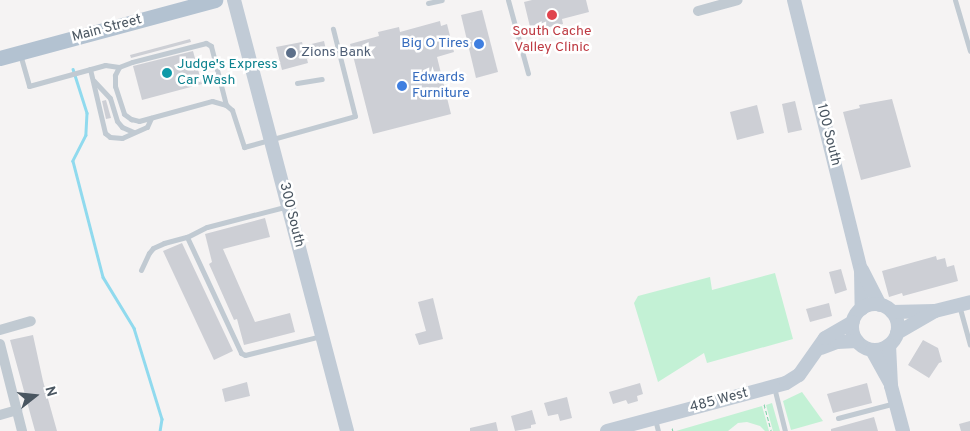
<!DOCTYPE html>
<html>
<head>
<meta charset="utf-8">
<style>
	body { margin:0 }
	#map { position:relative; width:970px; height:431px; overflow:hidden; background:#f5f3f3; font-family:Overpass,sans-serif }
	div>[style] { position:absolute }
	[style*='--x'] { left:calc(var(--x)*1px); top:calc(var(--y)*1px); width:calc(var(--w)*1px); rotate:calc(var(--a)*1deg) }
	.green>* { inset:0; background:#c3f1d5 }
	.stream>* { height:2.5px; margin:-1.25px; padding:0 1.25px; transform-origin:1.25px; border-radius:1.25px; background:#90daee }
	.building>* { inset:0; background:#cdcfd5 }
	.path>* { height:1px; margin-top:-0.5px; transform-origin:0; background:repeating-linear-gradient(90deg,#7ad0a6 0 4px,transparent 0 6.5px) }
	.lane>* { height:5px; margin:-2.5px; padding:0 2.5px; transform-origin:2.5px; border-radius:2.5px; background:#c1cad2 }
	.street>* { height:10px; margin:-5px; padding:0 5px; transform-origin:5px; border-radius:5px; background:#c1cad2 }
	.secondary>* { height:14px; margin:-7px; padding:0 7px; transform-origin:7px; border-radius:7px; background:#c1cbd6 }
	.secondary>.ring { margin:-7px; padding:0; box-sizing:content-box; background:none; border:14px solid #c1cbd6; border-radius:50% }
	.primary>* { height:15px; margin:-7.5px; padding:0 7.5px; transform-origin:7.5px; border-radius:7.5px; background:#b3c2d1 }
	.dots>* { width:14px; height:14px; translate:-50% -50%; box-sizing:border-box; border:2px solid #fff; border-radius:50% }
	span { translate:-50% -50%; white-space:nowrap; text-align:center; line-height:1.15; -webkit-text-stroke:5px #fff; paint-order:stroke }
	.street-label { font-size:14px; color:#4a5661 }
	.health-label { font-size:14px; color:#be3a42 }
	.shop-label { font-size:14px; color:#366cbe }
	.right { translate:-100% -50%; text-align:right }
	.left { translate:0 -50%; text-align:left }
	.service-label { font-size:14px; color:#4e5e75 }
	.culture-label { font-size:14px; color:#0d838f }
	.north { position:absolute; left:10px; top:371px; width:50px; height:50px; -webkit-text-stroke:4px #fff; paint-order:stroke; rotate:74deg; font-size:14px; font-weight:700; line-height:20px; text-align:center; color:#4a5661 }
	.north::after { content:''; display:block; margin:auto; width:18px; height:22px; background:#4a5661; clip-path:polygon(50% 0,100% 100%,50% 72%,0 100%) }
</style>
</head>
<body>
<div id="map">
	<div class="green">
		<i style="clip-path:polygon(775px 273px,793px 339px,707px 363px,704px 353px,658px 382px,634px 303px,638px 296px,710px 277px,712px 290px)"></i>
		<i style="clip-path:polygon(802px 392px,823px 421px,791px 430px,783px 401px)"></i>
		<i style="clip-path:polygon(772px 403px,780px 431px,773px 431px,766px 405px)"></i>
		<i style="clip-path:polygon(762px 406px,769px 431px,765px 431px,760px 426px,747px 422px,738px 423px,728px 431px,676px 431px)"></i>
	</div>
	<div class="stream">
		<i style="--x:73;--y:69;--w:46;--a:72.3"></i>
		<i style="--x:87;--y:113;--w:22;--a:93"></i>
		<i style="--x:86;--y:135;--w:29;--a:117"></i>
		<i style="--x:73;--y:161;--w:120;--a:75.5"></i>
		<i style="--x:103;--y:277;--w:60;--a:58.7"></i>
		<i style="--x:134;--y:328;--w:95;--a:72.9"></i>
		<i style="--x:162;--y:419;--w:12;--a:99"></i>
	</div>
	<div class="building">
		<i style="clip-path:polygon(532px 0,586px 0,589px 12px,562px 19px,563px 24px,531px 31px,524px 2px)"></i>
		<i style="clip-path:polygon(482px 10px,498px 72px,476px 78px,461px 15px)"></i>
		<i style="clip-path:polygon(440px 21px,441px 26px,447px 24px,454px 52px,437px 57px,451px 114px,373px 134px,350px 44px,379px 36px,378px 32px,399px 27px,400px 32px)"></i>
		<i style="clip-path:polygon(190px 39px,191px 42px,131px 58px,130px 55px)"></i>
		<i style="clip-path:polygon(324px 41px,327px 54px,307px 59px,308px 63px,282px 70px,276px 47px,302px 42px,303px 46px)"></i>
		<i style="clip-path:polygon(193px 51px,202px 84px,142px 100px,133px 66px)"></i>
		<i style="clip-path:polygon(892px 99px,911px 167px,861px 180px,843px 112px,860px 108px,859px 105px)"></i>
		<i style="clip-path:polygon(106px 100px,111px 118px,106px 119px,102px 101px)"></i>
		<i style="clip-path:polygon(795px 101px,802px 130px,788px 133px,782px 104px)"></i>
		<i style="clip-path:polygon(757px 105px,764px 133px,737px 140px,730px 112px)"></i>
		<i style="clip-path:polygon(265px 218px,270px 237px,223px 249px,255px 322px,290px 313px,295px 332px,244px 345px,237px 319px,234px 320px,209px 264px,212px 262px,205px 234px)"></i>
		<i style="clip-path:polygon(182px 243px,233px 351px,214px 360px,163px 251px)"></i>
		<i style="clip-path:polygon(936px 256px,937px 260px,945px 258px,947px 267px,954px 265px,958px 281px,903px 296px,902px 293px,889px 297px,882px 271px)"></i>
		<i style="clip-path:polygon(841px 269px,847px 290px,835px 294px,829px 272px)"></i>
		<i style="clip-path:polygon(433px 298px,443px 339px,419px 345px,415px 334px,426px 331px,418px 302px)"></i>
		<i style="clip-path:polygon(829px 303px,832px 316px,810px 322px,806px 309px)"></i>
		<i style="clip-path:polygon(33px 335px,43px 381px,57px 431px,35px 431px,10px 340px)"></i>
		<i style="clip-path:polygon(923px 340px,938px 348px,942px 362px,939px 363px,929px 378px,908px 365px)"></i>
		<i style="clip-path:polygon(247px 382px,250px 396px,225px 402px,222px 389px)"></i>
		<i style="clip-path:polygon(640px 383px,643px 394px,637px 396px,638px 401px,628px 404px,626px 400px,613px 404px,609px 392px)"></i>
		<i style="clip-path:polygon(867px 383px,872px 403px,833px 413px,827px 394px)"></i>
		<i style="clip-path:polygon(567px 397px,572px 418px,560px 421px,558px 414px,548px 416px,544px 403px)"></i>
		<i style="clip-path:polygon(532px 410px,536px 424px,531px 425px,531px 428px,515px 431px,511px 416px)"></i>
		<i style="clip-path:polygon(874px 417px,878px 431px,831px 431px,831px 429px)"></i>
		<i style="clip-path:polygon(970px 421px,970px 431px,961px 431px,959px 424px)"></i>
		<i style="clip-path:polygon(496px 422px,498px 431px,470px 431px,470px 428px)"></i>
	</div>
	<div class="path">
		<i style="--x:764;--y:404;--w:28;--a:75"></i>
		<i style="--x:672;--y:428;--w:3;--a:72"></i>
	</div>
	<div class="lane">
		<i style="--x:508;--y:0;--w:76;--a:74.7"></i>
		<i style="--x:955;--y:0;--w:53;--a:73.6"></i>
		<i style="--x:428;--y:3;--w:14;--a:-12"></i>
		<i style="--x:20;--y:54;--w:33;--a:74"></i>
		<i style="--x:29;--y:86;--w:79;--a:-15.4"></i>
		<i style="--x:105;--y:65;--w:14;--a:8"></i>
		<i style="--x:90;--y:69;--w:66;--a:76.8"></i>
		<i style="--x:105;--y:133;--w:6;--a:39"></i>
		<i style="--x:110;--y:137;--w:12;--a:5"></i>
		<i style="--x:122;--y:138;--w:27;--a:-24"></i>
		<i style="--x:147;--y:127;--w:10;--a:-66"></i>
		<i style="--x:94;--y:81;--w:23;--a:47"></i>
		<i style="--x:110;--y:98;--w:24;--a:73"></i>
		<i style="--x:117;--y:121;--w:8;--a:50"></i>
		<i style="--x:122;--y:127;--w:12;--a:24"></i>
		<i style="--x:297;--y:83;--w:25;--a:-9"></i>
		<i style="--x:226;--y:105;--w:61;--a:-104.3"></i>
		<i style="--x:211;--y:46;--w:6;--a:-149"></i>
		<i style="--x:206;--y:43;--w:76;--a:165.6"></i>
		<i style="--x:132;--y:62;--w:14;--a:159"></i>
		<i style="--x:119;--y:67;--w:9;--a:117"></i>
		<i style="--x:115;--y:75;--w:11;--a:90"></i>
		<i style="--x:115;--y:86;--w:29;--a:72"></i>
		<i style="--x:124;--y:114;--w:9;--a:36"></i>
		<i style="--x:131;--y:119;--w:8;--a:14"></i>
		<i style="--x:139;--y:121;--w:76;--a:-15.3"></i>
		<i style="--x:212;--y:101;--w:15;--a:16"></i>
		<i style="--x:226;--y:105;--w:8;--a:40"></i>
		<i style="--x:232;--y:110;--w:39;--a:72"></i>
		<i style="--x:244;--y:147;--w:115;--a:-15.6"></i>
		<i style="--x:355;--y:116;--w:90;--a:-104.2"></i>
		<i style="--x:187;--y:237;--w:128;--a:65"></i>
		<i style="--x:241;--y:353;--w:4;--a:27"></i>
		<i style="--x:245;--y:355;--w:78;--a:-14"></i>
		<i style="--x:141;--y:270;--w:19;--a:-65"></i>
		<i style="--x:149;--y:253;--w:6;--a:-51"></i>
		<i style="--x:153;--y:248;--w:12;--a:-24"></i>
		<i style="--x:164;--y:243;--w:24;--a:-15"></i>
		<i style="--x:187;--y:237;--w:22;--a:-27"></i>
		<i style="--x:207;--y:227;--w:84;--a:-14.5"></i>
		<i style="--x:959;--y:305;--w:41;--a:74.6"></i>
		<i style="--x:774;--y:387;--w:45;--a:76"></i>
		<i style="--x:838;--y:418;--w:59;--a:-14.7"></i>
		<i style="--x:655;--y:419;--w:12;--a:76"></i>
	</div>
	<div class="street">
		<i style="--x:698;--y:11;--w:41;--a:-15.4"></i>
		<i style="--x:0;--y:330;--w:32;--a:-16"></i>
		<i style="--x:0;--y:344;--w:90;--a:75.8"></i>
		<i style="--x:0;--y:415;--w:18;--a:-16"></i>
	</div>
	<div class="secondary">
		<i style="--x:234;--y:0;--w:446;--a:75.3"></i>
		<i style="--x:794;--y:0;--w:278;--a:76.1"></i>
		<i style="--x:861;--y:270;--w:39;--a:89"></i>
		<i style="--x:862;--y:270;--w:39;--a:63"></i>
		<i class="ring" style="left:852px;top:304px;width:32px;height:32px"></i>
		<i style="--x:892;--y:312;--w:43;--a:-1.3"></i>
		<i style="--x:935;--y:311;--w:36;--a:-14"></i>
		<i style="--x:897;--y:333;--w:44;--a:-30.1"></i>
		<i style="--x:889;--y:345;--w:41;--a:87.2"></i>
		<i style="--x:891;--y:386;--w:47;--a:75.1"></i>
		<i style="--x:821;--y:348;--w:17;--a:-21"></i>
		<i style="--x:837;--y:342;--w:20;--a:-3"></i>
		<i style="--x:872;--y:350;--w:38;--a:61"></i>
		<i style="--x:607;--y:431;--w:185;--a:-15"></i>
		<i style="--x:786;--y:383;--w:15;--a:-32"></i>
		<i style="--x:799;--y:375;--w:45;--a:-54.9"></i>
		<i style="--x:825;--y:338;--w:32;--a:-30"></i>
	</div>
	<div class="primary">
		<i style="--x:0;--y:58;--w:223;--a:-15.1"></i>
	</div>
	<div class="dots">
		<i style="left:552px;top:15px;background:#e0444e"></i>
		<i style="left:479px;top:44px;background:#3f7fe0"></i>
		<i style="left:291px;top:53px;background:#5c6f8a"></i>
		<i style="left:167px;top:73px;background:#0f9aa8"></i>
		<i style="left:402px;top:86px;background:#3f7fe0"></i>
	</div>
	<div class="street-label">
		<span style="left:107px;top:29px;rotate:-15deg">Main Street</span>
		<span style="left:828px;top:135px;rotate:76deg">100 South</span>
		<span style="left:291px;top:215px;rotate:76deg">300 South</span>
		<span style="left:719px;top:401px;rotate:-15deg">485 West</span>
	</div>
	<div class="health-label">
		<span style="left:552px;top:40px">South Cache<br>Valley Clinic</span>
	</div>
	<div class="shop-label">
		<span class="right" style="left:469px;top:44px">Big O Tires</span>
		<span class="left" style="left:412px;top:86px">Edwards<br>Furniture</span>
	</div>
	<div class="service-label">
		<span class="left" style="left:301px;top:53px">Zions Bank</span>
	</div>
	<div class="culture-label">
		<span class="left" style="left:177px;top:73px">Judge's Express<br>Car Wash</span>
	</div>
	<div class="north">N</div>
</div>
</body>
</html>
